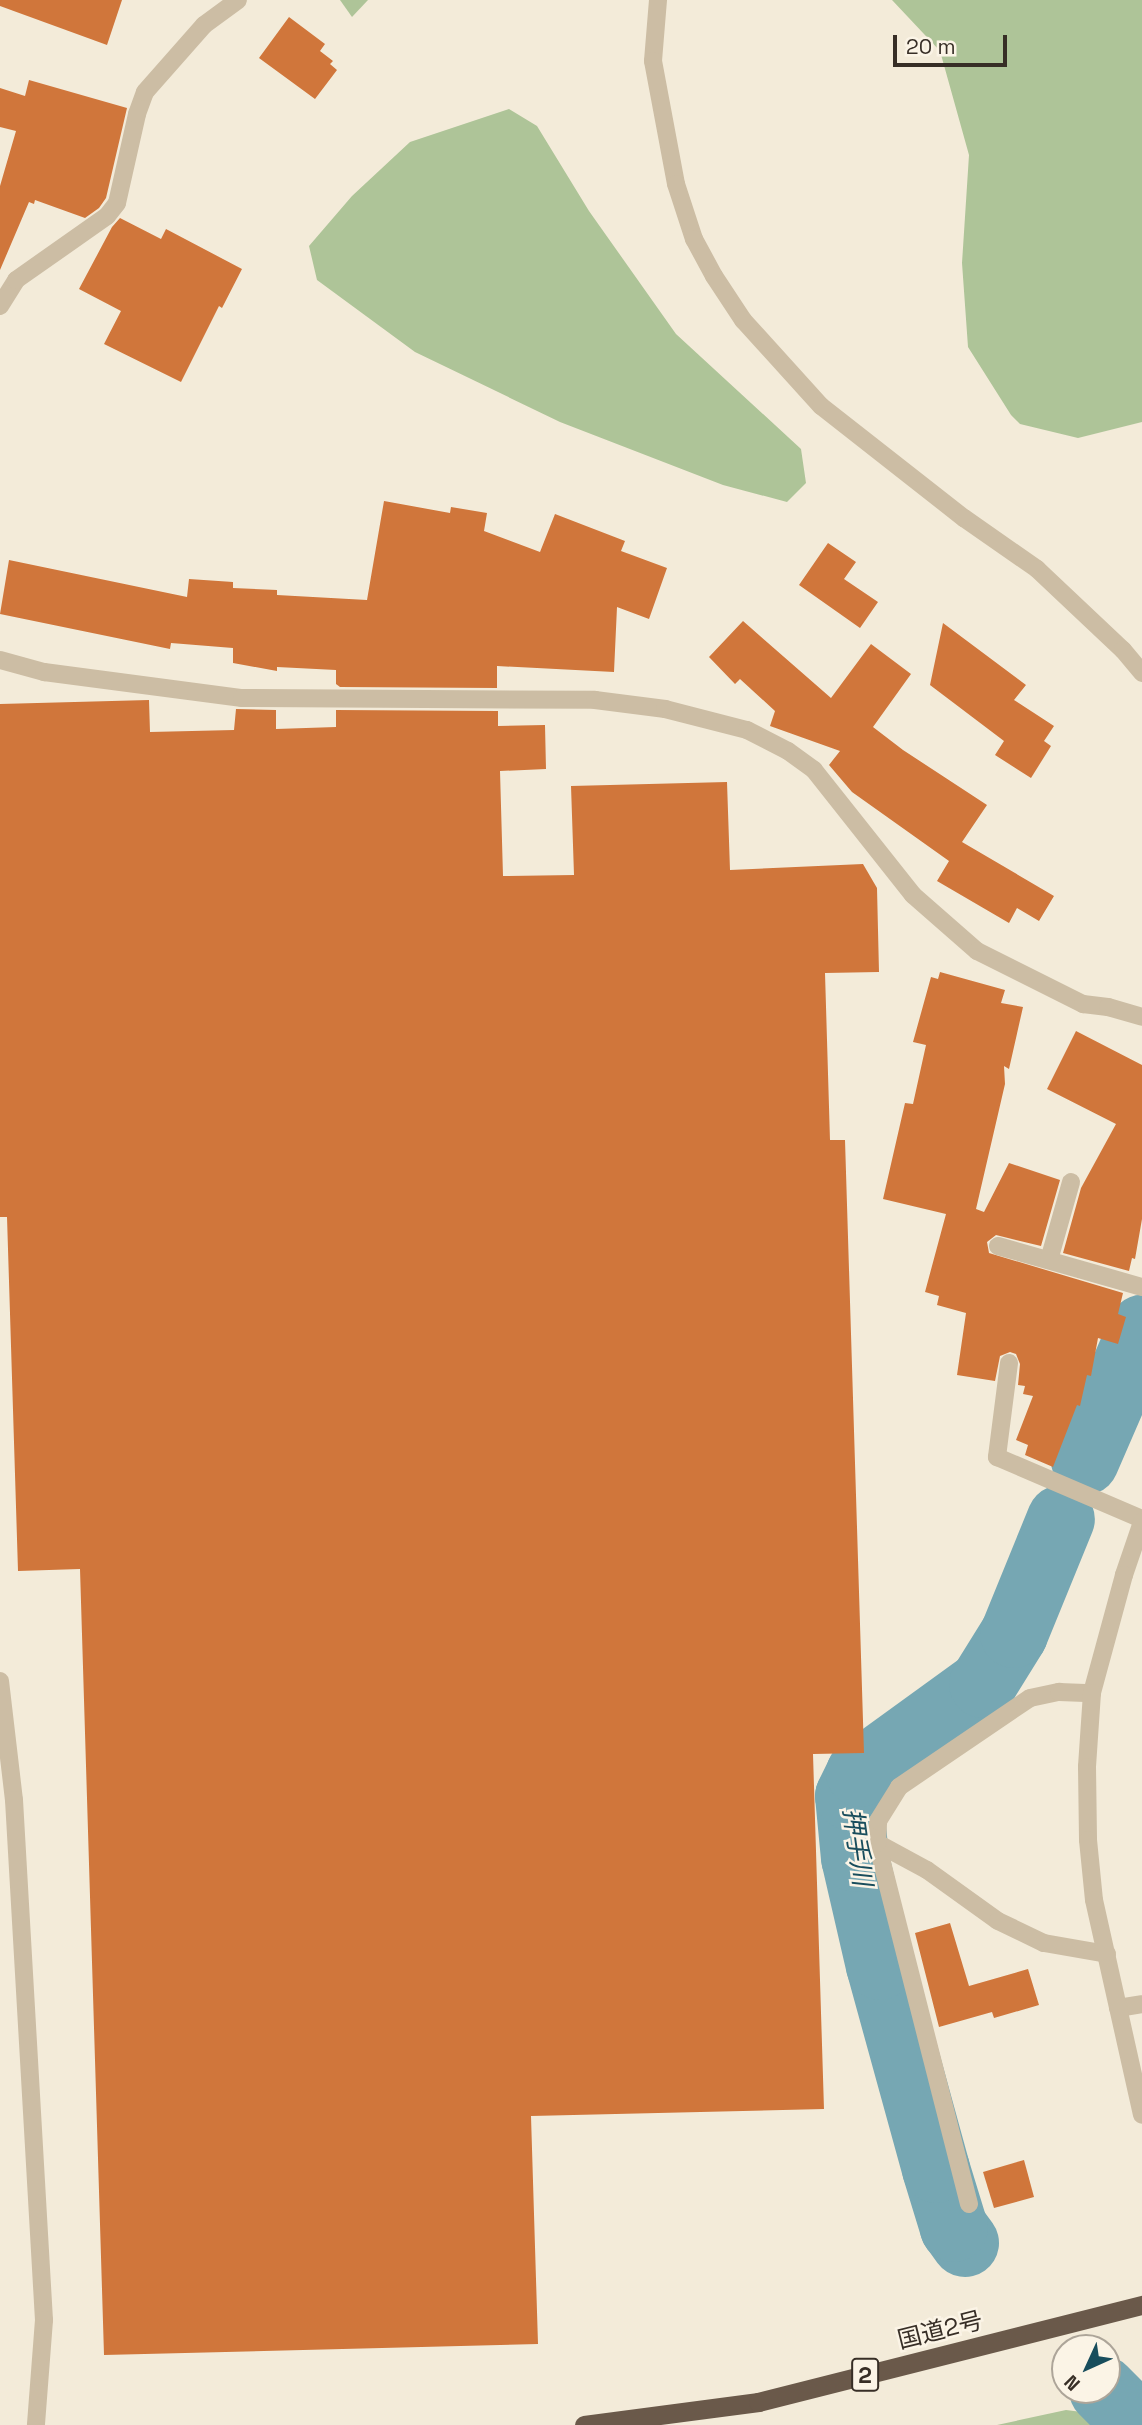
<!DOCTYPE html>
<html>
<head>
<meta charset="utf-8">
<style>
	body { margin:0 }
	#map { position:relative; width:1142px; height:2425px; overflow:hidden; background:#f3ebd9; font-family:"Space Grotesk","Noto Sans JP",sans-serif }
	div>[style] { position:absolute }
	[style*='--x'] { left:calc(var(--x)*1px); top:calc(var(--y)*1px); width:calc(var(--w)*1px); rotate:calc(var(--a)*1deg) }
	.green>* { inset:0; background:#aec498 }
	.river>* { height:68px; margin:-34px; padding:0 34px; transform-origin:34px; border-radius:34px; background:#76a7b3 }
	.building>* { inset:0; background:#d0763b }
	.minor>* { height:18px; margin:-9px; padding:0 9px; transform-origin:9px; border-radius:9px; background:#ccbda4 }
	.tertiary>* { height:18px; margin:-9px; padding:0 9px; transform-origin:9px; border-radius:9px; background:#ccbda4 }
	.trunk>* { height:19px; margin:-9.5px; padding:0 9.5px; transform-origin:9.5px; border-radius:9.5px; background:#6a594a }
	span { translate:-50% -50%; white-space:nowrap; text-align:center; line-height:1.15; -webkit-text-stroke:5px #fbf4e6; paint-order:stroke }
	.shield-label span { padding:2px 5px; background:#fbf4e6; border:2px solid; border-radius:5px; -webkit-text-stroke-width:0 }
	.shield-label { font-size:23px; color:#372e26; font-weight:700 }
	.street-label { font-size:24px; color:#372e26 }
	.water-label { font-size:26px; color:#184d5c; font-style:italic }
	.north { position:absolute; left:1051px; top:2334px; width:70px; height:70px; box-sizing:border-box; background:#fbf4e6; border:2px solid #ada599; border-radius:50%; rotate:225deg; font-size:19px; font-weight:700; line-height:28px; text-align:center; color:#372e26 }
	.north::after { content:''; display:block; margin:auto; width:24px; height:32px; background:#184d5c; clip-path:polygon(50% 0,100% 100%,50% 72%,0 100%) }
	.scale { position:absolute; left:893px; top:35px; width:114px; height:32px; box-sizing:border-box; border:4px solid #372e26; border-top:0; padding-left:9px; font-size:21px; line-height:24px; white-space:nowrap; color:#372e26; -webkit-text-stroke:5px #fbf4e6; paint-order:stroke }
</style>
</head>
<body>
<div id="map">
	<div class="green">
		<i style="clip-path:polygon(340px 0,368px 0,352px 17px)"></i>
		<i style="clip-path:polygon(892px 0,1142px 0,1142px 422px,1078px 438px,1020px 424px,1011px 415px,968px 347px,962px 263px,969px 155px,940px 51px)"></i>
		<i style="clip-path:polygon(509px 109px,537px 126px,589px 211px,676px 334px,801px 449px,806px 483px,787px 502px,723px 485px,560px 422px,415px 352px,317px 280px,309px 246px,352px 196px,410px 142px)"></i>
		<i style="clip-path:polygon(1066px 2410px,1129px 2418px,1142px 2425px,997px 2425px)"></i>
	</div>
	<div class="river">
		<i style="--x:1085;--y:1461;--w:144;--a:-66.6"></i>
		<i style="--x:965;--y:2243;--w:19;--a:-126"></i>
		<i style="--x:954;--y:2228;--w:62;--a:-107"></i>
		<i style="--x:936;--y:2169;--w:211;--a:-105.4"></i>
		<i style="--x:880;--y:1966;--w:111;--a:-103"></i>
		<i style="--x:855;--y:1858;--w:62;--a:-95.5"></i>
		<i style="--x:849;--y:1796;--w:25;--a:-64"></i>
		<i style="--x:860;--y:1773;--w:152;--a:-35.9"></i>
		<i style="--x:983;--y:1684;--w:59;--a:-58.2"></i>
		<i style="--x:1014;--y:1634;--w:124;--a:-67.8"></i>
		<i style="--x:1103;--y:2390;--w:49;--a:45"></i>
	</div>
	<div class="building">
		<i style="clip-path:polygon(0 0,122px 0,107px 45px,0 6px)"></i>
		<i style="clip-path:polygon(289px 17px,325px 44px,320px 51px,333px 61px,330px 64px,337px 70px,315px 99px,259px 58px)"></i>
		<i style="clip-path:polygon(29px 80px,127px 108px,106px 198px,99px 208px,85px 218px,35px 200px,34px 204px,29px 202px,0 270px,0 186px,16px 131px,0 127px,0 88px,25px 96px)"></i>
		<i style="clip-path:polygon(120px 218px,161px 239px,166px 229px,242px 269px,222px 308px,219px 306px,181px 382px,104px 344px,121px 311px,79px 289px,112px 227px)"></i>
		<i style="clip-path:polygon(384px 501px,450px 513px,451px 507px,487px 513px,484px 531px,540px 552px,555px 514px,625px 541px,621px 551px,667px 568px,649px 619px,617px 607px,614px 672px,497px 666px,497px 688px,340px 687px,336px 684px,336px 670px,277px 667px,277px 671px,233px 663px,233px 648px,171px 643px,170px 649px,0 614px,9px 560px,187px 597px,189px 579px,233px 582px,233px 588px,277px 590px,277px 595px,367px 600px)"></i>
		<i style="clip-path:polygon(828px 543px,856px 562px,844px 579px,878px 602px,860px 628px,799px 585px)"></i>
		<i style="clip-path:polygon(743px 621px,831px 698px,871px 644px,911px 674px,873px 727px,903px 750px,987px 805px,962px 842px,1054px 896px,1039px 921px,1017px 908px,1009px 923px,937px 881px,949px 861px,852px 792px,829px 765px,840px 751px,770px 726px,775px 711px,740px 679px,735px 684px,709px 657px)"></i>
		<i style="clip-path:polygon(943px 623px,1026px 685px,1014px 700px,1054px 726px,1044px 741px,1051px 746px,1031px 778px,995px 755px,1004px 741px,930px 685px)"></i>
		<i style="clip-path:polygon(149px 700px,150px 732px,234px 730px,236px 709px,276px 710px,276px 729px,336px 727px,336px 710px,498px 711px,498px 726px,545px 725px,546px 769px,500px 771px,503px 876px,574px 875px,571px 786px,727px 782px,730px 870px,863px 864px,877px 888px,879px 972px,825px 973px,830px 1140px,845px 1140px,864px 1753px,813px 1754px,824px 2109px,531px 2116px,538px 2344px,104px 2355px,80px 1569px,18px 1571px,7px 1217px,0 1217px,0 704px)"></i>
		<i style="clip-path:polygon(940px 972px,1005px 990px,1001px 1003px,1023px 1007px,1009px 1069px,1004px 1066px,1005px 1084px,976px 1209px,984px 1212px,1009px 1163px,1060px 1180px,1041px 1246px,996px 1235px,987px 1242px,989px 1253px,1123px 1293px,1118px 1314px,1126px 1317px,1118px 1344px,1098px 1338px,1091px 1376px,1087px 1375px,1080px 1406px,1077px 1405px,1053px 1467px,1025px 1455px,1028px 1445px,1016px 1440px,1033px 1396px,1023px 1394px,1025px 1386px,1018px 1385px,1020px 1364px,1016px 1354px,1010px 1352px,1000px 1356px,995px 1381px,957px 1375px,966px 1313px,937px 1305px,939px 1296px,925px 1292px,946px 1214px,883px 1199px,905px 1103px,913px 1104px,926px 1045px,913px 1042px,931px 977px,938px 979px)"></i>
		<i style="clip-path:polygon(1076px 1031px,1142px 1065px,1142px 1219px,1135px 1259px,1132px 1258px,1129px 1271px,1063px 1253px,1081px 1188px,1116px 1124px,1047px 1089px)"></i>
		<i style="clip-path:polygon(950px 1923px,969px 1986px,1028px 1969px,1039px 2005px,994px 2018px,992px 2012px,939px 2027px,915px 1933px)"></i>
		<i style="clip-path:polygon(1024px 2160px,1034px 2197px,994px 2208px,983px 2172px)"></i>
	</div>
	<div class="minor">
		<i style="--x:0;--y:306;--w:31;--a:-58"></i>
		<i style="--x:16;--y:280;--w:111;--a:-35.1"></i>
		<i style="--x:107;--y:216;--w:16;--a:-52"></i>
		<i style="--x:117;--y:203;--w:91;--a:-77.3"></i>
		<i style="--x:137;--y:114;--w:23;--a:-70"></i>
		<i style="--x:145;--y:92;--w:89;--a:-48.6"></i>
		<i style="--x:204;--y:25;--w:42;--a:-36.3"></i>
		<i style="--x:0;--y:660;--w:46;--a:15.3"></i>
		<i style="--x:44;--y:672;--w:200;--a:7.5"></i>
		<i style="--x:242;--y:698;--w:353;--a:0.3"></i>
		<i style="--x:595;--y:700;--w:71;--a:7.3"></i>
		<i style="--x:665;--y:709;--w:85;--a:14.4"></i>
		<i style="--x:747;--y:730;--w:46;--a:27.1"></i>
		<i style="--x:788;--y:751;--w:32;--a:36"></i>
		<i style="--x:814;--y:770;--w:159;--a:51.6"></i>
		<i style="--x:913;--y:895;--w:85;--a:41.2"></i>
		<i style="--x:977;--y:951;--w:119;--a:26.6"></i>
		<i style="--x:1083;--y:1004;--w:25;--a:7"></i>
		<i style="--x:1108;--y:1007;--w:35;--a:16"></i>
		<i style="--x:998;--y:1246;--w:150;--a:15.9"></i>
		<i style="--x:1049;--y:1260;--w:81;--a:-74.2"></i>
		<i style="--x:1009;--y:1363;--w:95;--a:97.3"></i>
		<i style="--x:997;--y:1457;--w:158;--a:23.2"></i>
		<i style="--x:0;--y:1681;--w:120;--a:83.3"></i>
		<i style="--x:14;--y:1800;--w:521;--a:86.7"></i>
		<i style="--x:44;--y:2320;--w:105;--a:94.4"></i>
		<i style="--x:877;--y:1843;--w:57;--a:28.4"></i>
		<i style="--x:927;--y:1870;--w:87;--a:35.7"></i>
		<i style="--x:998;--y:1921;--w:51;--a:25.6"></i>
		<i style="--x:1044;--y:1943;--w:64;--a:9.9"></i>
		<i style="--x:1118;--y:2008;--w:24;--a:-9"></i>
		<i style="--x:969;--y:2204;--w:373;--a:-104.3"></i>
		<i style="--x:877;--y:1843;--w:22;--a:-87"></i>
		<i style="--x:878;--y:1821;--w:40;--a:-58"></i>
		<i style="--x:899;--y:1787;--w:158;--a:-34.2"></i>
		<i style="--x:1030;--y:1698;--w:30;--a:-12"></i>
		<i style="--x:1059;--y:1692;--w:33;--a:2"></i>
	</div>
	<div class="tertiary">
		<i style="--x:658;--y:0;--w:61;--a:94.7"></i>
		<i style="--x:653;--y:61;--w:125;--a:79.4"></i>
		<i style="--x:676;--y:184;--w:58;--a:71.9"></i>
		<i style="--x:694;--y:239;--w:42;--a:61.6"></i>
		<i style="--x:714;--y:276;--w:53;--a:56.6"></i>
		<i style="--x:743;--y:320;--w:116;--a:47.8"></i>
		<i style="--x:821;--y:406;--w:182;--a:38.1"></i>
		<i style="--x:964;--y:518;--w:89;--a:34.9"></i>
		<i style="--x:1037;--y:569;--w:118;--a:43.3"></i>
		<i style="--x:1123;--y:650;--w:30;--a:50"></i>
		<i style="--x:1142;--y:1522;--w:56;--a:108.8"></i>
		<i style="--x:1124;--y:1575;--w:122;--a:105.2"></i>
		<i style="--x:1092;--y:1693;--w:74;--a:93.9"></i>
		<i style="--x:1087;--y:1767;--w:73;--a:89.2"></i>
		<i style="--x:1088;--y:1840;--w:60;--a:84.3"></i>
		<i style="--x:1094;--y:1900;--w:220;--a:77.4"></i>
	</div>
	<div class="trunk">
		<i style="--x:584;--y:2425;--w:176;--a:-7.5"></i>
		<i style="--x:758;--y:2402;--w:396;--a:-14.2"></i>
	</div>
	<div class="shield-label">
		<span style="left:865px;top:2375px">2</span>
	</div>
	<div class="street-label">
		<span style="left:940px;top:2330px;rotate:-14deg">国道2号</span>
	</div>
	<div class="water-label">
		<span style="left:857px;top:1847px;rotate:82deg">押手川</span>
	</div>
	<div class="north">N</div>
	<div class="scale">20 m</div>
</div>
</body>
</html>
